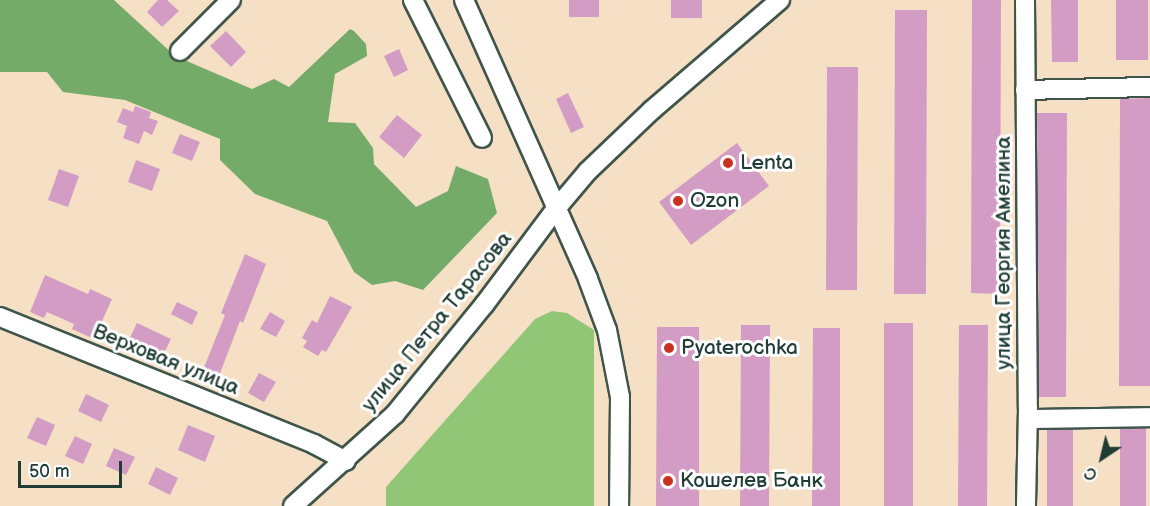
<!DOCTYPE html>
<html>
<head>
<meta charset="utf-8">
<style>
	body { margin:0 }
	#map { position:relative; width:1150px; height:506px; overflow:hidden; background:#f5e0c5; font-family:"Balsamiq Sans",sans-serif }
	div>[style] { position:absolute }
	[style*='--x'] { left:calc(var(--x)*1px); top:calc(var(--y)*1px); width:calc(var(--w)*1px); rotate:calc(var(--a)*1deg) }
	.green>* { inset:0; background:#92c677 }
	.forest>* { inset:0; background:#75ab68 }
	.building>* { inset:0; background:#d39cc5 }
	.roads { filter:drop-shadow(2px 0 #3f554a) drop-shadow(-2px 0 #3f554a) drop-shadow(0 2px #3f554a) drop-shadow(0 -2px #3f554a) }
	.minor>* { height:18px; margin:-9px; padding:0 9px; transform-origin:9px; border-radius:9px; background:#fff }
	.dots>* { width:16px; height:16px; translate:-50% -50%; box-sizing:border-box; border:3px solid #fff; border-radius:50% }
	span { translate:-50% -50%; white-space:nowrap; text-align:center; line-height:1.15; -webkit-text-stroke:6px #fff; paint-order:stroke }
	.poi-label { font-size:21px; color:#1f3d34 }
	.left { translate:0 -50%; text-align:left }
	.street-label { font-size:21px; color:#1f3d34 }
	.north { position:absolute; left:1072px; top:428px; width:60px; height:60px; -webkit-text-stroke:4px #fff; paint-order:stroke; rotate:215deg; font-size:16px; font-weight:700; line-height:24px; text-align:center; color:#1f3d34 }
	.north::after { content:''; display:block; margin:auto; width:21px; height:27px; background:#1f3d34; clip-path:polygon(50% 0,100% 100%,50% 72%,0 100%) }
	.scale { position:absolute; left:18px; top:461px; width:104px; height:27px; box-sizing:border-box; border:3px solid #1f3d34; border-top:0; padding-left:8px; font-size:18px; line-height:21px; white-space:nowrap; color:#1f3d34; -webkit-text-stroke:4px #fff; paint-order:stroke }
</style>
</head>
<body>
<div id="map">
	<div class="green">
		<i style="clip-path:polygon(552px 311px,567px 313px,594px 330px,594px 506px,386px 506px,386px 487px,535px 319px)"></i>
	</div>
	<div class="forest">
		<i style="clip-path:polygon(0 0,114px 0,175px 56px,252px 89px,274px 79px,289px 87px,350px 29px,354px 31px,366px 44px,367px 56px,335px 74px,328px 122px,355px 123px,373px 148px,374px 164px,416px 207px,448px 191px,456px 166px,488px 179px,497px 213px,423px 290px,395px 281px,372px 285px,354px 272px,327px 221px,255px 194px,220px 160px,220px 139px,125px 100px,63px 92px,47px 72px,0 72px)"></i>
	</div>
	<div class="building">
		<i style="clip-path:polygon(158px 0,167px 0,179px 11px,162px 27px,147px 12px)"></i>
		<i style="clip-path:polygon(569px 0,599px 0,599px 17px,569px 17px)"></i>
		<i style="clip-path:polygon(671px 0,702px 0,702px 18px,671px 18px)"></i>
		<i style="clip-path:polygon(972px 0,1001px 0,1000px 294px,971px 293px)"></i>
		<i style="clip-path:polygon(1051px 0,1078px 0,1078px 62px,1052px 62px)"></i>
		<i style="clip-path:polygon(1116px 0,1148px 0,1148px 60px,1116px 60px)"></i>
		<i style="clip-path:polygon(895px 10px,927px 10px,926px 294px,894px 294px)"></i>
		<i style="clip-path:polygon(226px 31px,246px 52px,231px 67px,210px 46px)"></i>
		<i style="clip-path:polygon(399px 49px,408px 70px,394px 77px,384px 56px)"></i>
		<i style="clip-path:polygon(827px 67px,858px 67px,857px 290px,826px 290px)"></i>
		<i style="clip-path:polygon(568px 93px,584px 127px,571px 133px,556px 99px)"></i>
		<i style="clip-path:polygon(1150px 98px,1150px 386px,1119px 386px,1120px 99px)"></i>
		<i style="clip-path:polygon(135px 106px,151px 112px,149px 118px,158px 121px,152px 135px,144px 131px,139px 144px,123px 138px,127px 126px,117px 122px,123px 108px,133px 112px)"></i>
		<i style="clip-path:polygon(1037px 113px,1067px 113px,1066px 397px,1039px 397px)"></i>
		<i style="clip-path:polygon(397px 115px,422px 135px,404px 158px,379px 137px)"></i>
		<i style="clip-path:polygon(180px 134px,200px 142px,192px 161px,172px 153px)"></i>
		<i style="clip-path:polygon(737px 143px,769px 186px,691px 245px,659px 202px)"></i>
		<i style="clip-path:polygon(136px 160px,160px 169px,152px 191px,128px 182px)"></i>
		<i style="clip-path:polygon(59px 169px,79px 176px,68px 207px,48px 200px)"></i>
		<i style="clip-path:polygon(245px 254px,266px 264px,243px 323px,240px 321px,219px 376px,203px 370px,225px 315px,221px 313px)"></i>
		<i style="clip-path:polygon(45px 275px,88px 294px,90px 289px,112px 299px,94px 339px,72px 329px,74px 324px,47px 312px,44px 318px,30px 312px)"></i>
		<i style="clip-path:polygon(330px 296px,352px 307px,326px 352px,322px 350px,318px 356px,303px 347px,307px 341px,302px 338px,312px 320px,317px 323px)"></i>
		<i style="clip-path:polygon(177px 302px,198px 312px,192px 325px,171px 314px)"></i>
		<i style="clip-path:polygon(270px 312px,285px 321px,276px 337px,260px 329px)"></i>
		<i style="clip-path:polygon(137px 323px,171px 339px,158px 365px,125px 348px)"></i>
		<i style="clip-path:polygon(884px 323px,913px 323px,913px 506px,884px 506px)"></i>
		<i style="clip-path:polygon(741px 325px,770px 325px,769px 506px,740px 506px)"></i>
		<i style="clip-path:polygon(959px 325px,988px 325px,987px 506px,958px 506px)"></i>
		<i style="clip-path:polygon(657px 327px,699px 327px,699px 506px,656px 506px)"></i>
		<i style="clip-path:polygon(813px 328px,840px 328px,840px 506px,812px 506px)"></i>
		<i style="clip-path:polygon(259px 373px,276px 382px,264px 402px,248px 393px)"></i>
		<i style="clip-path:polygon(86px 394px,109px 405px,101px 422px,78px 411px)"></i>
		<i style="clip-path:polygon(37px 417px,55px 425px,46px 446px,27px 438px)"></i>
		<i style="clip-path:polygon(188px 425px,215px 436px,205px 462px,178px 450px)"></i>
		<i style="clip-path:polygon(1146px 428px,1146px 506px,1120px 506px,1120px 429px)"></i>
		<i style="clip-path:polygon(1047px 430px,1073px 430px,1073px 506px,1047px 506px)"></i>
		<i style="clip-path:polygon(75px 436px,92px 444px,83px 464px,65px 456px)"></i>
		<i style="clip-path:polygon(114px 448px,135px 457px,126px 475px,106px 466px)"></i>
		<i style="clip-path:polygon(156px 467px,178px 478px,170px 495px,148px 484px)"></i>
	</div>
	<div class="roads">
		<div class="minor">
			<i style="--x:413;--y:0;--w:154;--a:63.4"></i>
			<i style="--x:464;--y:0;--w:305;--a:66"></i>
			<i style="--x:588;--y:279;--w:54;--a:69.6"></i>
			<i style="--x:607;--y:330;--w:68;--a:79"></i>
			<i style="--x:620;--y:397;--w:109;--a:90.5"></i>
			<i style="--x:1025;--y:0;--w:409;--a:89.6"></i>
			<i style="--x:1028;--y:409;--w:97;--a:91.2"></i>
			<i style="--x:180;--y:51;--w:72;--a:-45"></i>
			<i style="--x:1025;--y:90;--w:125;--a:-1.4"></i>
			<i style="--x:0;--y:317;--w:339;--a:22"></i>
			<i style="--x:314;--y:444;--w:36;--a:28"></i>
			<i style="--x:1028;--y:419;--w:122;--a:-0.9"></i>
			<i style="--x:293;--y:506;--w:137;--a:-42"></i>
			<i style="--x:395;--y:414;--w:141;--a:-50.8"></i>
			<i style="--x:484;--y:305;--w:119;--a:-53.2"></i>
			<i style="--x:555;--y:210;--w:51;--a:-49.8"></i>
			<i style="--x:588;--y:171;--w:88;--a:-43.6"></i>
			<i style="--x:652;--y:110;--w:169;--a:-40.7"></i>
		</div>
	</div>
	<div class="dots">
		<i style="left:728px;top:163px;background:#c8321e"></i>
		<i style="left:678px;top:201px;background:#c8321e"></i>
		<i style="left:669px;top:348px;background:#c8321e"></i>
		<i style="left:668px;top:481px;background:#c8321e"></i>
	</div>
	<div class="poi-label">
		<span class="left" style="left:740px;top:163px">Lenta</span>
		<span class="left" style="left:690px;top:201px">Ozon</span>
		<span class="left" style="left:681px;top:348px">Pyaterochka</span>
		<span class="left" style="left:680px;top:481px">Кошелев Банк</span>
	</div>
	<div class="street-label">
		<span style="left:1004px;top:253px;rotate:-90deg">улица Георгия Амелина</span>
		<span style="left:437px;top:322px;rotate:-51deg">улица Петра Тарасова</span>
		<span style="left:166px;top:360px;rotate:22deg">Верховая улица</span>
	</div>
	<div class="north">С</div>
	<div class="scale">50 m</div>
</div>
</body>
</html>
